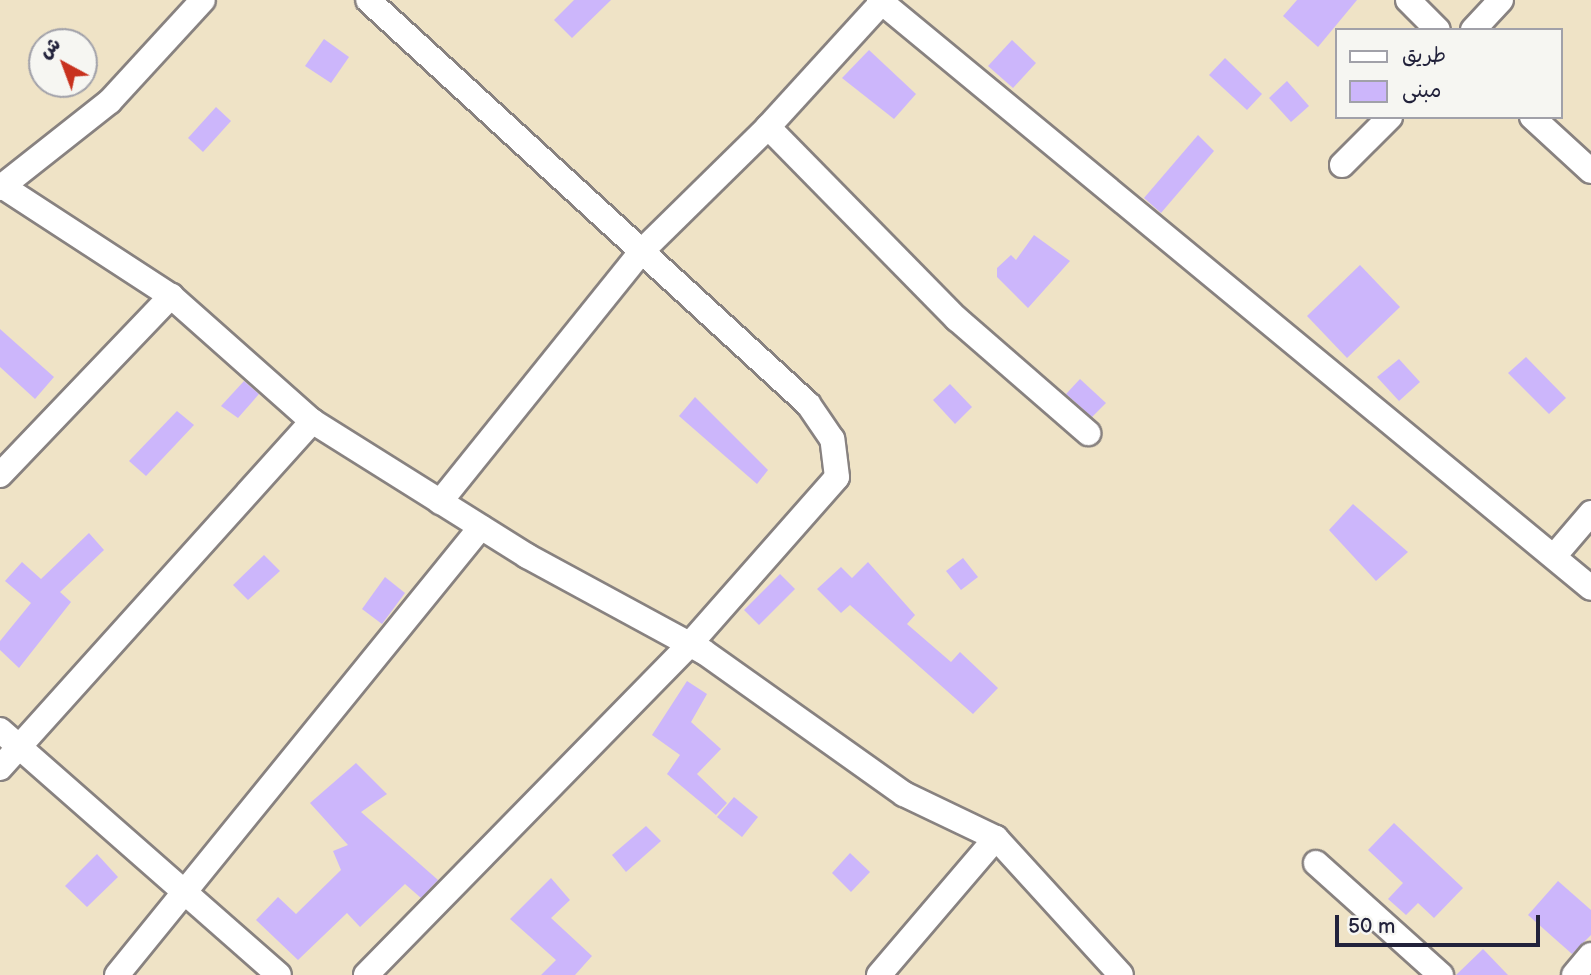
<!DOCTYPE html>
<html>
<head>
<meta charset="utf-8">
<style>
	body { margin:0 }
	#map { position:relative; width:1591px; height:975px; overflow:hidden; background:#efe3c6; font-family:"Balsamiq Sans","Playpen Sans Arabic",sans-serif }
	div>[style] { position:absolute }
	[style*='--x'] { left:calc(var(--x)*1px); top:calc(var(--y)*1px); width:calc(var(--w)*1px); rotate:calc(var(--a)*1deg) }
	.building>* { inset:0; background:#ccb6fb }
	.roads { filter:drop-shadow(2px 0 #888280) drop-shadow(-2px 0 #888280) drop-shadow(0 2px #888280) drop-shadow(0 -2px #888280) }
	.street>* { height:24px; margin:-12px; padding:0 12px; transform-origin:12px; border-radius:12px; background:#fff }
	span { translate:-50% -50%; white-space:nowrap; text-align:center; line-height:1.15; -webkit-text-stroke:5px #f6f6f2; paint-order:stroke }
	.legend { position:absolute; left:1335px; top:28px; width:228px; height:91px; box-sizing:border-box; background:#f6f6f2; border:2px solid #a1a1a9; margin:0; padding:9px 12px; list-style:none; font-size:21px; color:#22223b }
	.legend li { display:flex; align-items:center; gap:14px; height:35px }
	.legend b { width:35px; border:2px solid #a1a1a9 }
	.north { position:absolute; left:28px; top:28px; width:70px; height:70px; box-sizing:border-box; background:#f6f6f2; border:2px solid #a1a1a9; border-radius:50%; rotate:319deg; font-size:19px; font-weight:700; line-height:28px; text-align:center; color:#22223b }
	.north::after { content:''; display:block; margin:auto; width:24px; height:32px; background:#c8321e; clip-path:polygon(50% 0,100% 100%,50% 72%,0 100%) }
	.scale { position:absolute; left:1335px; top:915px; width:205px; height:32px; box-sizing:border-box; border:4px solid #22223b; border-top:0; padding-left:9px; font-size:21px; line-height:24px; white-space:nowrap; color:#22223b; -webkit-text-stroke:5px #f6f6f2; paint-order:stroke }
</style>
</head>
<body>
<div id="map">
	<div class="building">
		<i style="clip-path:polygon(574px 0,611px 0,572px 38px,554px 20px)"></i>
		<i style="clip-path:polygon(1297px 0,1357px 0,1318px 47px,1283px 16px)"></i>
		<i style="clip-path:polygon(324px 39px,349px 57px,331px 83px,305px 66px)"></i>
		<i style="clip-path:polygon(1012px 40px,1036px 63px,1013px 88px,988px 66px)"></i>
		<i style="clip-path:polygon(869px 50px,916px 94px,894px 119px,842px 78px)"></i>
		<i style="clip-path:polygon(1225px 58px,1262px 94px,1247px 110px,1209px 75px)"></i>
		<i style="clip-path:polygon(1287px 81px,1309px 106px,1291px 122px,1269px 98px)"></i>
		<i style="clip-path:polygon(216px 107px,231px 121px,203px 152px,188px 138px)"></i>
		<i style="clip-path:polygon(1198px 135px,1214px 151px,1161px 213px,1144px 198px)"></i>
		<i style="clip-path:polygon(1034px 235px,1070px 261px,1028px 308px,997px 277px,997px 268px,1011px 255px,1016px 260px)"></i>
		<i style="clip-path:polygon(1360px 265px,1400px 307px,1347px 358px,1307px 316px)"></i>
		<i style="clip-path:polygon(0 329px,54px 377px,35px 399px,0 367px)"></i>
		<i style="clip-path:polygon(1526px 357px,1566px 398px,1549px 414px,1508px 373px)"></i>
		<i style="clip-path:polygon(1399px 359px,1420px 382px,1399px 401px,1377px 377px)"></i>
		<i style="clip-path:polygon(1080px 379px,1106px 403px,1092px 417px,1066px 394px)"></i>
		<i style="clip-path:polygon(244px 381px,259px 394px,238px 418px,221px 406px)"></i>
		<i style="clip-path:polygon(950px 384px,972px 407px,955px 424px,933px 400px)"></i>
		<i style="clip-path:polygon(695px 397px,768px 470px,757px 484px,679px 416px)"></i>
		<i style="clip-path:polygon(177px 411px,194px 425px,146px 476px,129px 461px)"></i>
		<i style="clip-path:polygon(1353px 504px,1408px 552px,1376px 581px,1329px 530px)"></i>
		<i style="clip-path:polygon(89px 533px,104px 550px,60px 592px,71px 602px,19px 668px,0 650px,0 641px,31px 603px,5px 581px,22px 562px,41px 579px)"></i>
		<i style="clip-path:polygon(264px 555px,280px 571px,248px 600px,233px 585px)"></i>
		<i style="clip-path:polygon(963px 558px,978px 577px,961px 590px,946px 571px)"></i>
		<i style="clip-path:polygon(868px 562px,915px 615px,907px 624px,951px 662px,960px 652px,998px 688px,973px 714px,850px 605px,841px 613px,817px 589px,841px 567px,852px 578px)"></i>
		<i style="clip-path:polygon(780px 574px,795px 589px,759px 625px,744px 610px)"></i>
		<i style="clip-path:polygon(385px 577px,405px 593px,382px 624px,362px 609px)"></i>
		<i style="clip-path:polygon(687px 681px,707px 694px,691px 722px,721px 749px,697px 774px,727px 803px,716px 815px,667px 774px,680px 755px,652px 735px)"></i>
		<i style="clip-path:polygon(356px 763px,387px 794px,361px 812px,438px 880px,421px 898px,405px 884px,360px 927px,347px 913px,298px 960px,256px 920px,278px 897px,296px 914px,341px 870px,333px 851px,348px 845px,310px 803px)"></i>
		<i style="clip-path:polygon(734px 797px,758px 817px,742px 837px,717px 817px)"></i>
		<i style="clip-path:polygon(1394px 823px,1463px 888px,1434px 918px,1418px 903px,1406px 915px,1388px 899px,1403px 883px,1368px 850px)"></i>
		<i style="clip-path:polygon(646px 826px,661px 841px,626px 872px,612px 855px)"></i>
		<i style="clip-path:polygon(850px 853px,870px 872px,851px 892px,832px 873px)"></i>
		<i style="clip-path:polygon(97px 854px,118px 877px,87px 907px,65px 886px)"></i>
		<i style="clip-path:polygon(551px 878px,570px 900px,551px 918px,592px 956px,575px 975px,541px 975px,556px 960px,510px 919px)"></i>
		<i style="clip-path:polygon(1558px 881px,1591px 910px,1591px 935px,1572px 954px,1528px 915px)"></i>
		<i style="clip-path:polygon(1483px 949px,1508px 975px,1456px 975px)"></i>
	</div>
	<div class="roads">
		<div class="street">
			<i style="--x:879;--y:0;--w:923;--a:39.55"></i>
			<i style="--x:1408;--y:0;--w:42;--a:45"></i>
			<i style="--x:1473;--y:30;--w:41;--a:-47"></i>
			<i style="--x:1532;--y:117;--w:80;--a:42.5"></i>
			<i style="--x:768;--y:127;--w:269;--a:45.5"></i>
			<i style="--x:957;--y:319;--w:174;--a:41"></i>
			<i style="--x:1342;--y:165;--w:68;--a:-45"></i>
			<i style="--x:2;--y:186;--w:202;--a:33.1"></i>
			<i style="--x:171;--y:296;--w:188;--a:41.6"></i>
			<i style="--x:312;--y:421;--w:254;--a:32.1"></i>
			<i style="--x:527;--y:556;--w:201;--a:28.5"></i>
			<i style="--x:704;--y:652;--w:245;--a:35.4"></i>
			<i style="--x:904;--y:794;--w:102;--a:25.6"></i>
			<i style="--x:996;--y:838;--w:185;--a:47.6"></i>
			<i style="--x:0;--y:188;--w:140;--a:-38.3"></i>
			<i style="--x:110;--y:101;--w:137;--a:-47.4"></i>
			<i style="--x:0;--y:475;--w:248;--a:-46.3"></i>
			<i style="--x:440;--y:502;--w:322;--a:-51.2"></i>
			<i style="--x:642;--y:251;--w:177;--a:-44.5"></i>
			<i style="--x:768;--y:127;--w:172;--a:-47.6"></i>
			<i style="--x:1556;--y:554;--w:54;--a:-49.5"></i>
			<i style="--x:0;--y:730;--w:371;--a:41.3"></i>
			<i style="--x:0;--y:768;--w:467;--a:-48"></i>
			<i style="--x:1316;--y:863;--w:168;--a:41.9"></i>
			<i style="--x:117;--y:975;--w:577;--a:-50.91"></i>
			<i style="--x:366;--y:975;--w:463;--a:-45.6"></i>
			<i style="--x:690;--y:644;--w:222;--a:-48.6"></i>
			<i style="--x:837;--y:477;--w:38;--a:-97"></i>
			<i style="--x:832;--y:439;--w:42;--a:-124.4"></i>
			<i style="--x:808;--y:404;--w:597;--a:-137.44"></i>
			<i style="--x:879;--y:975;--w:180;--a:-49.5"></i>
			<i style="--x:1574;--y:975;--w:26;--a:-50"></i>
		</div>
	</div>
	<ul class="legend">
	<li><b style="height:9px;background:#fff"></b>طريق</li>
	<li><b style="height:19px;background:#ccb6fb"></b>مبنى</li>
	</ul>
	<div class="north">ش</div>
	<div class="scale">50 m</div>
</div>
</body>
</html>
